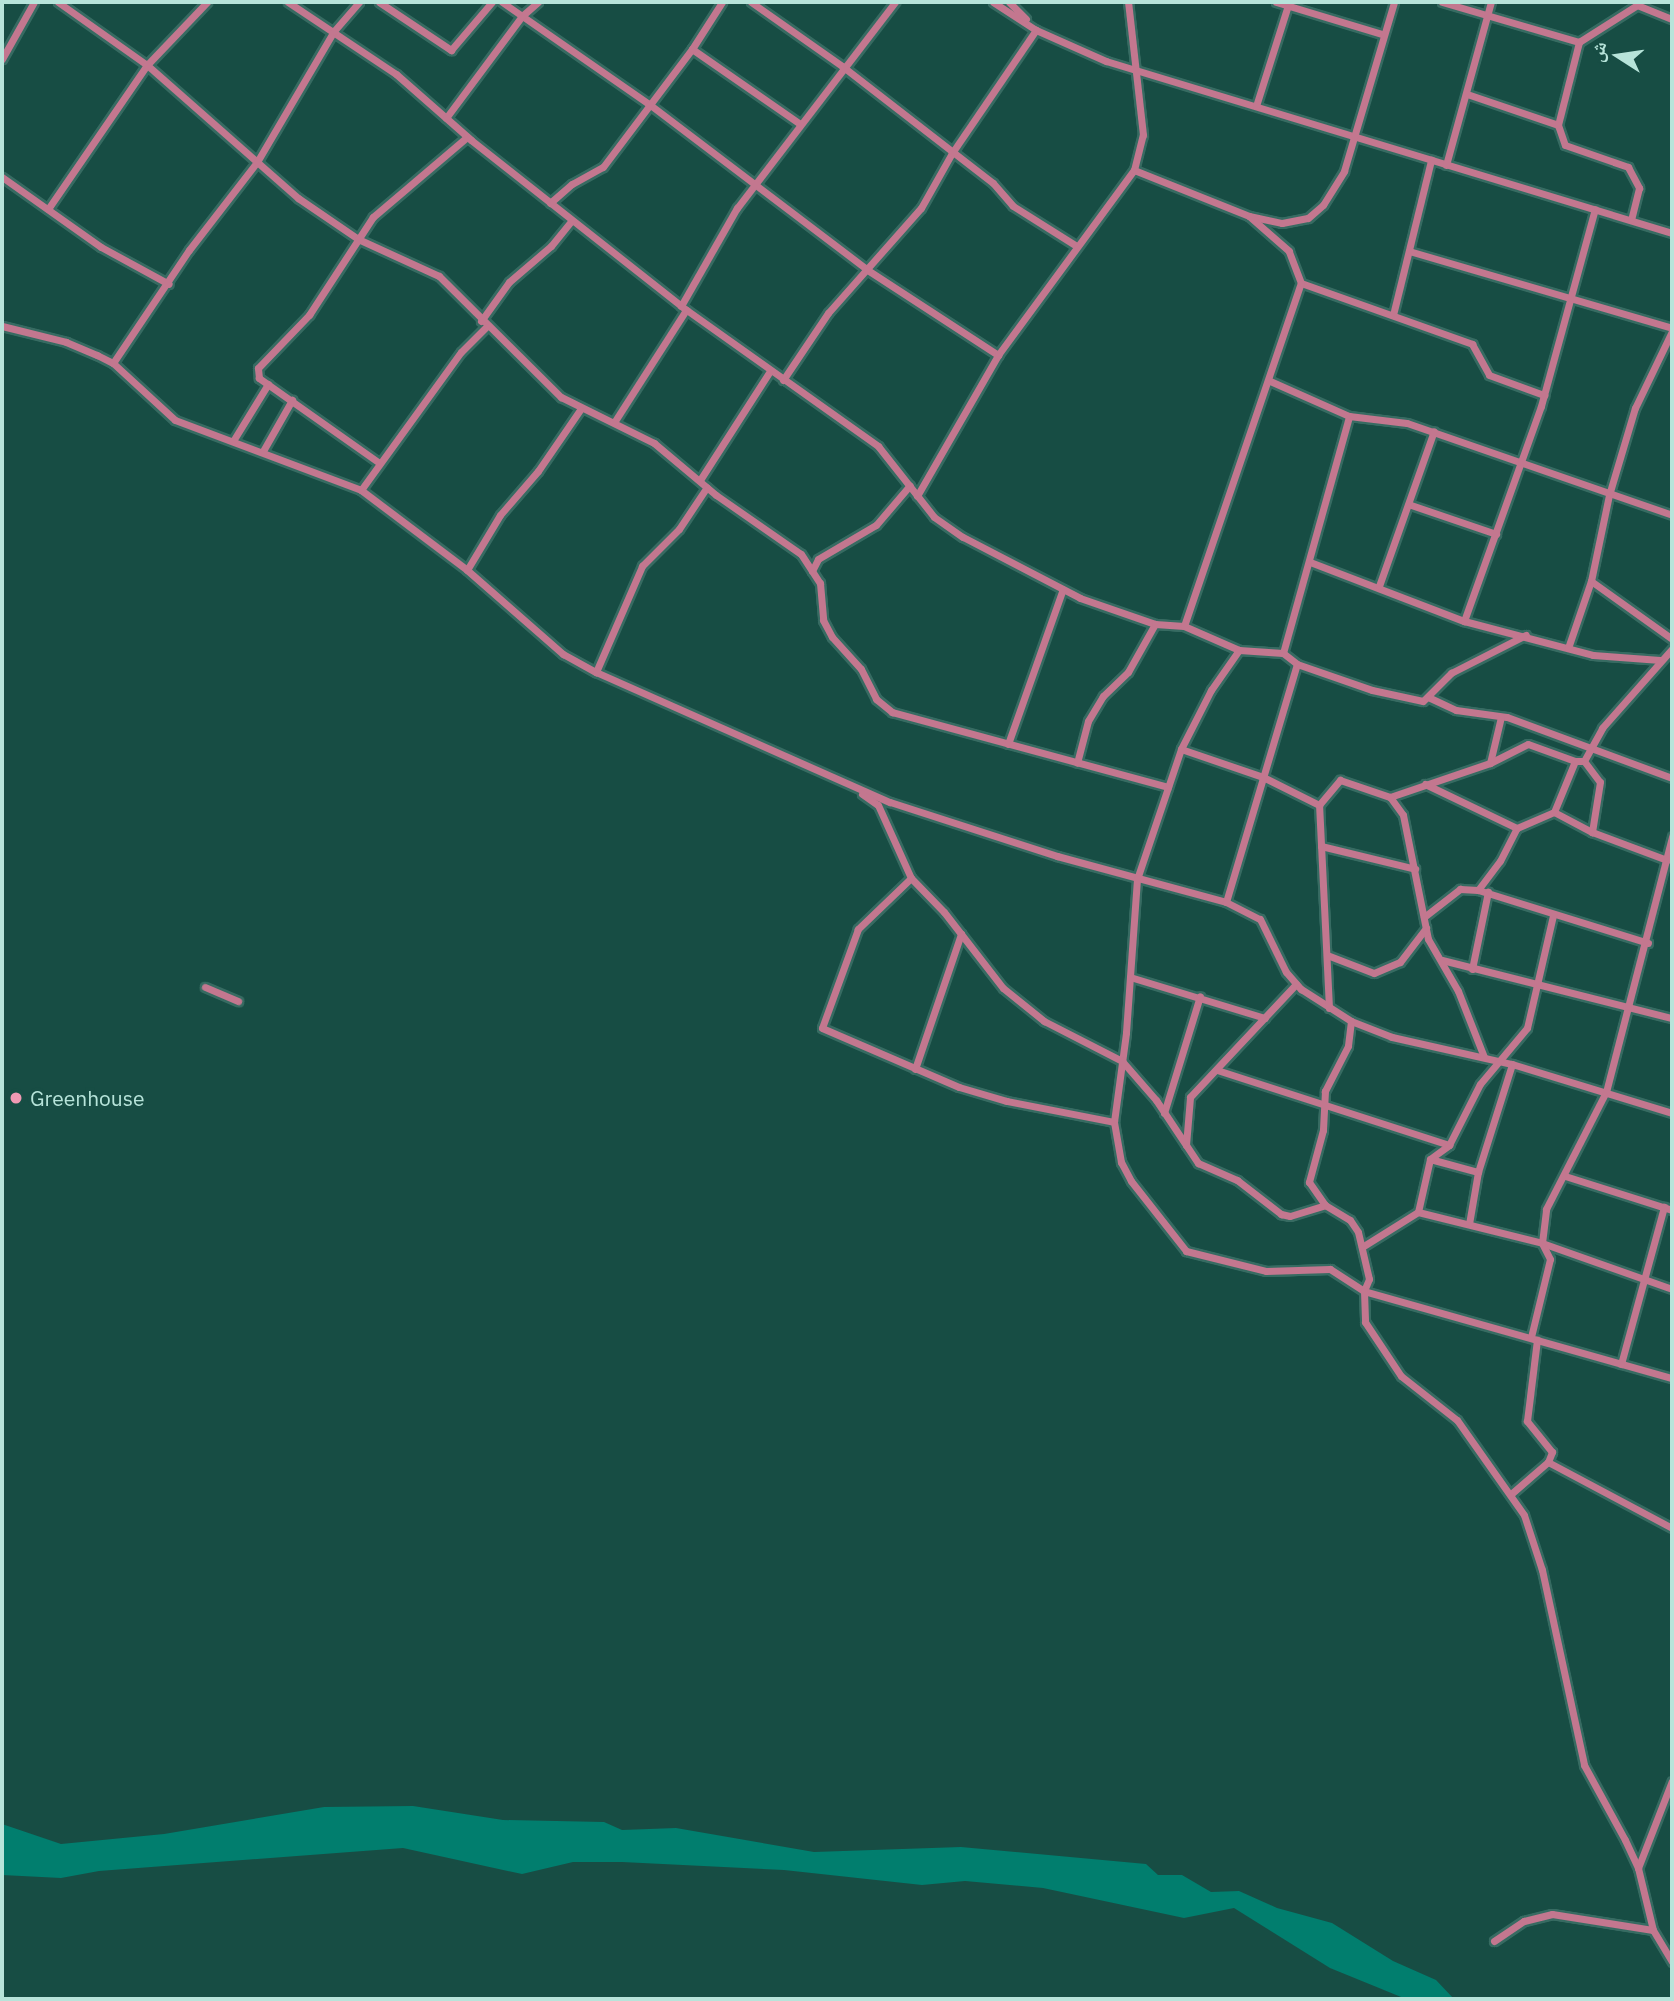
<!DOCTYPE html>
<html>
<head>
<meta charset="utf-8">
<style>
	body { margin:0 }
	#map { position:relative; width:1674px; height:2001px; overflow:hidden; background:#174d44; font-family:"IBM Plex Sans","Noto Naskh Arabic",sans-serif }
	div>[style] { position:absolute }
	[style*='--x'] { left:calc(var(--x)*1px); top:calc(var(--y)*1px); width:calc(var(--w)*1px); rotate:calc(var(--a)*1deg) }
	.water>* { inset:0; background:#017e6e }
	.roads { filter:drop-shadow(2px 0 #376b62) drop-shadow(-2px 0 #376b62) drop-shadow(0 2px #376b62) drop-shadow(0 -2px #376b62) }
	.minor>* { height:7px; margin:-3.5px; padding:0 3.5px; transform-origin:3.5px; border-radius:3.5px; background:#c3778f }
	.dots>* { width:19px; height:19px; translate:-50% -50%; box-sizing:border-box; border:4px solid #174d44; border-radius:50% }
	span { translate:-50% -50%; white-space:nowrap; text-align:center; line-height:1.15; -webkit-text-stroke:7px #174d44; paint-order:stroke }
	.poi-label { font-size:21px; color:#b7e4da }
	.left { translate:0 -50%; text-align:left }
	.frame { position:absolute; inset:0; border:4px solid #b7e4da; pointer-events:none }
	.north { position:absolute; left:1583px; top:21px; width:70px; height:70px; -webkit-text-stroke:5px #174d44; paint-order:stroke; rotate:282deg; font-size:19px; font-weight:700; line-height:28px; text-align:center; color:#b7e4da }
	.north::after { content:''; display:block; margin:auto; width:24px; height:32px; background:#b7e4da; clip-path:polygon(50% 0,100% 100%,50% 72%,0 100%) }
</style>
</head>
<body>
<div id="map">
	<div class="water">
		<i style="clip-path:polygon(413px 1806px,503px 1820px,604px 1822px,622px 1830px,676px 1828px,814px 1852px,961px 1847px,1146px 1864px,1158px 1875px,1182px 1875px,1211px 1892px,1239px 1891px,1277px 1908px,1332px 1923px,1393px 1961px,1436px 1980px,1454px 1999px,1406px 1999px,1330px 1968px,1234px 1908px,1184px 1918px,1043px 1888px,965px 1881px,922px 1885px,784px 1870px,622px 1862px,573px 1862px,522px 1874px,403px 1848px,99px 1871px,61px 1878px,2px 1875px,2px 1824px,61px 1844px,164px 1834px,324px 1807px)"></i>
	</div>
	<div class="roads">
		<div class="minor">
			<i style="--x:58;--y:2;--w:109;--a:35.3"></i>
			<i style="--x:147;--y:65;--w:201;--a:41.4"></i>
			<i style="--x:298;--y:198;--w:73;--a:34.3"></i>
			<i style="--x:358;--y:239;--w:89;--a:24.6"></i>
			<i style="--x:439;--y:276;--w:172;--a:44.8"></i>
			<i style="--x:561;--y:397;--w:104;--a:26.3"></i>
			<i style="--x:654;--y:443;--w:81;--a:40"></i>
			<i style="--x:716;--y:495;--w:103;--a:34.8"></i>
			<i style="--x:801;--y:554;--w:35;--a:57"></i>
			<i style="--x:820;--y:583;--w:37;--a:85"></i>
			<i style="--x:823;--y:620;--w:19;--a:62"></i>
			<i style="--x:832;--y:637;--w:43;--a:47.8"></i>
			<i style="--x:861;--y:669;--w:34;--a:63"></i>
			<i style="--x:876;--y:699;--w:21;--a:39"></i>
			<i style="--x:892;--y:712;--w:286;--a:15.2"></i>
			<i style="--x:288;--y:2;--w:130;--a:33.7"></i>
			<i style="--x:396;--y:74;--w:100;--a:41.3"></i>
			<i style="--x:471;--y:140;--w:268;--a:38.3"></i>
			<i style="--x:681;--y:306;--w:242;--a:35.4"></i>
			<i style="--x:878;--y:446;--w:90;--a:51.7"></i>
			<i style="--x:934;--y:517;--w:35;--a:35"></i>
			<i style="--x:963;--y:537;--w:132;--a:27.5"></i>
			<i style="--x:1080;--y:598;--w:79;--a:19.1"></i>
			<i style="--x:1155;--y:624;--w:55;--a:119.4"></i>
			<i style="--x:1128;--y:672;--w:35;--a:136"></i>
			<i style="--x:1103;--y:696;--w:29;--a:121"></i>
			<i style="--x:1088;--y:721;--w:43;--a:104.7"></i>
			<i style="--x:379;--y:2;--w:87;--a:33.7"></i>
			<i style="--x:451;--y:50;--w:63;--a:-49.5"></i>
			<i style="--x:502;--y:2;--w:179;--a:34.8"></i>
			<i style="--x:649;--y:104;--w:273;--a:37.2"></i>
			<i style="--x:866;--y:269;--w:158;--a:33.1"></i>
			<i style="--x:751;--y:2;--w:111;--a:35.1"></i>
			<i style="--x:842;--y:66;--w:191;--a:37.8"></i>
			<i style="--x:993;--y:183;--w:30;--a:49"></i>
			<i style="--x:1013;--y:206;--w:73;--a:32.2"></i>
			<i style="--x:993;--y:2;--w:51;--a:33.1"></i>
			<i style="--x:1036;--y:30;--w:77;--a:23.9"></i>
			<i style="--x:1106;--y:61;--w:592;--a:16.9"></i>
			<i style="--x:1009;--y:2;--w:24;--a:45"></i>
			<i style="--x:1276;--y:2;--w:111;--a:16.8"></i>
			<i style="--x:1442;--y:2;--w:143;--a:16.3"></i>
			<i style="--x:692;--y:49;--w:130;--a:34.7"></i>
			<i style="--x:2;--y:59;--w:65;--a:-60.7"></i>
			<i style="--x:1467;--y:94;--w:96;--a:18.8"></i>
			<i style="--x:1558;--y:125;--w:21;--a:71"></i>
			<i style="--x:1565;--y:145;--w:67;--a:19.2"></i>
			<i style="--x:1628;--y:167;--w:24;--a:62"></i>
			<i style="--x:1639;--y:188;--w:33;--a:104"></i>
			<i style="--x:1256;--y:106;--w:109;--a:-72.4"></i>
			<i style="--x:446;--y:118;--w:127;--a:-53.3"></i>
			<i style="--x:522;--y:16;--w:21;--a:-41"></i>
			<i style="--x:1558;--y:125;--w:86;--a:-75.8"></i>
			<i style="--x:1579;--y:42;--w:69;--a:-32.5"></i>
			<i style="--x:1637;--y:5;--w:38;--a:22"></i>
			<i style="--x:1446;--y:165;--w:169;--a:-74.6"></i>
			<i style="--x:1134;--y:170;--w:124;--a:21.8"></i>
			<i style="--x:1249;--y:216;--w:34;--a:12"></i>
			<i style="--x:1282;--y:223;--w:26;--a:-11"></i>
			<i style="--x:1308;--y:218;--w:20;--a:-41"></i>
			<i style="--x:1323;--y:205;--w:40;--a:-58"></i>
			<i style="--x:1344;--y:171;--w:176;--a:-73.5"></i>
			<i style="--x:2;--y:177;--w:121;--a:35.3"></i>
			<i style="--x:101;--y:247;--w:77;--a:28.6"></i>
			<i style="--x:550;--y:203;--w:29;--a:-41"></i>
			<i style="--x:572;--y:184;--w:35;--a:-29"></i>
			<i style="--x:603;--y:167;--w:148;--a:-53"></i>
			<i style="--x:692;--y:49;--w:56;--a:-57.4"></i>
			<i style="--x:48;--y:209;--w:175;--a:-55.5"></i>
			<i style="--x:147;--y:65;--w:87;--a:-46.4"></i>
			<i style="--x:1409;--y:251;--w:274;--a:16.3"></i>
			<i style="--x:1301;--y:283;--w:182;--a:19.6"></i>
			<i style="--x:1472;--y:344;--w:35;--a:61"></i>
			<i style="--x:1489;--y:375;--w:59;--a:20"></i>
			<i style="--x:681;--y:306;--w:113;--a:-60.3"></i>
			<i style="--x:737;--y:208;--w:260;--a:-52.5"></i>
			<i style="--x:1393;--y:315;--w:160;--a:-76.2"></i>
			<i style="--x:481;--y:321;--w:48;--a:-54.3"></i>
			<i style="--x:509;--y:282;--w:55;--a:-40.6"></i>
			<i style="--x:551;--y:246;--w:33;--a:-51"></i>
			<i style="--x:2;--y:326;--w:66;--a:14"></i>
			<i style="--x:66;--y:342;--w:34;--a:23"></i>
			<i style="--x:97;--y:355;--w:18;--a:27"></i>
			<i style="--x:113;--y:363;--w:84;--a:42.6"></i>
			<i style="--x:175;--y:420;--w:199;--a:20.6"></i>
			<i style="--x:361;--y:490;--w:133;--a:37"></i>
			<i style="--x:467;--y:570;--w:128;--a:41.2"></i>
			<i style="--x:563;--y:654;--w:38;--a:29"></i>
			<i style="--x:596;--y:672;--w:321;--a:23.9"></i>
			<i style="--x:890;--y:802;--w:176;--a:17.9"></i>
			<i style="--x:1057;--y:856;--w:175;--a:15.2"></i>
			<i style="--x:1226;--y:902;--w:38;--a:27"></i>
			<i style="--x:1260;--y:919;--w:59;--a:63.9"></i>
			<i style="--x:1286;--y:972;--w:23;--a:49"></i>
			<i style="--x:1301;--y:989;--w:59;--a:32.6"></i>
			<i style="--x:1351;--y:1021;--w:44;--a:21.3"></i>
			<i style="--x:1392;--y:1037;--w:123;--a:12.7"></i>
			<i style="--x:1512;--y:1064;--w:167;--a:17"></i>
			<i style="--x:113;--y:363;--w:136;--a:-56.1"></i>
			<i style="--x:189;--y:250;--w:111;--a:-52.3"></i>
			<i style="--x:257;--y:162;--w:152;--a:-59.6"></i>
			<i style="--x:334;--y:31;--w:38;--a:-49"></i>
			<i style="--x:783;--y:380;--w:81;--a:-56.1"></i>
			<i style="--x:828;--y:313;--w:140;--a:-48.5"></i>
			<i style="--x:921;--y:208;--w:63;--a:-60.6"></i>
			<i style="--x:952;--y:153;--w:149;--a:-55.7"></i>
			<i style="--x:1270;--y:381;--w:86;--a:23.9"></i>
			<i style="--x:1349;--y:416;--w:58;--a:6.9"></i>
			<i style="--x:1407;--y:423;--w:281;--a:19.1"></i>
			<i style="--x:615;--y:421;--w:132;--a:-57.4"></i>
			<i style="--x:233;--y:441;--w:67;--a:-58.4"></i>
			<i style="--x:263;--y:451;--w:59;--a:-60.4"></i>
			<i style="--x:378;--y:462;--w:146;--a:-144.8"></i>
			<i style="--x:259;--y:378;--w:10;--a:-96"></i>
			<i style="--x:258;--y:368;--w:74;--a:-46.1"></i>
			<i style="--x:309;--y:315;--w:117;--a:-56.9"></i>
			<i style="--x:373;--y:217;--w:123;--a:-40.4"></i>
			<i style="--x:700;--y:480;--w:130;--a:-57.3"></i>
			<i style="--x:361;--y:490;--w:170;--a:-54.1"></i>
			<i style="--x:461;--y:352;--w:35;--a:-45"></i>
			<i style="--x:917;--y:496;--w:163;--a:-60.1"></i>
			<i style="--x:998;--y:355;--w:230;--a:-53.7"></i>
			<i style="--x:1134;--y:170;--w:36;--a:-76"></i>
			<i style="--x:1143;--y:135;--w:134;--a:-96.4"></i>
			<i style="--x:1411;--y:505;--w:90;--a:18.8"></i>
			<i style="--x:1310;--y:562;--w:165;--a:21"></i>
			<i style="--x:1464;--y:621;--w:133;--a:14.8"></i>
			<i style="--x:1593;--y:655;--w:67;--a:4.3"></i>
			<i style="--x:467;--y:570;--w:64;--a:-59"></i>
			<i style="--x:500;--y:515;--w:58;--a:-49.2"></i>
			<i style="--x:538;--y:471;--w:74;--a:-55.5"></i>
			<i style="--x:812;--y:571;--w:13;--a:-63"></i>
			<i style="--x:818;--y:559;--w:67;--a:-30.4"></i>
			<i style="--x:876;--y:525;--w:52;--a:-49.6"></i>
			<i style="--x:1591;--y:581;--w:100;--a:35.6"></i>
			<i style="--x:1379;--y:586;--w:164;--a:-70.5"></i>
			<i style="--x:1464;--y:621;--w:228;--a:-70.3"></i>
			<i style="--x:1541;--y:406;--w:204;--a:-74.7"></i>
			<i style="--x:1155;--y:624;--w:29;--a:4"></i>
			<i style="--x:1184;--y:626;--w:362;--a:-71.2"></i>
			<i style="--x:1301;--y:283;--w:34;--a:-111"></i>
			<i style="--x:1289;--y:251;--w:53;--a:-138.8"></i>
			<i style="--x:1184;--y:626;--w:60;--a:23.6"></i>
			<i style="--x:1239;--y:650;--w:44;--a:3.9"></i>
			<i style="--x:1283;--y:653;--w:18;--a:38"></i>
			<i style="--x:1297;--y:664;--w:79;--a:19.1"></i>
			<i style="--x:1372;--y:690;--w:52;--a:12.2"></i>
			<i style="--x:1423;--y:701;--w:40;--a:-45"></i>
			<i style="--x:1451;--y:673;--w:84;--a:-26.9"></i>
			<i style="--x:1568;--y:648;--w:71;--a:-71.1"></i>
			<i style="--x:1591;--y:581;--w:88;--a:-78.2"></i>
			<i style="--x:1609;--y:495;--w:91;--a:-73.4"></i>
			<i style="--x:1635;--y:408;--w:85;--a:-64.3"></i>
			<i style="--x:1239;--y:650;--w:49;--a:125"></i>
			<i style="--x:1211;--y:690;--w:66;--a:117"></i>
			<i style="--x:1181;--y:749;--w:137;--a:108.7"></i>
			<i style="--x:1137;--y:879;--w:154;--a:94.1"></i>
			<i style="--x:1126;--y:1033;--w:90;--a:97.7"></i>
			<i style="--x:1114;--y:1122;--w:41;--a:80.1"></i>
			<i style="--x:1121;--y:1162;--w:21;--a:62"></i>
			<i style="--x:1131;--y:1181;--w:89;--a:51.8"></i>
			<i style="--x:1186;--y:1251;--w:82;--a:14"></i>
			<i style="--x:1266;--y:1271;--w:64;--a:-1.8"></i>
			<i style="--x:1330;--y:1269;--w:40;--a:32.9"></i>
			<i style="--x:1364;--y:1291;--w:320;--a:15.8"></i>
			<i style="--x:1283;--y:653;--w:246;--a:-74.4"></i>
			<i style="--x:596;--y:672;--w:116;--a:-66.5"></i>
			<i style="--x:642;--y:566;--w:52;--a:-45"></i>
			<i style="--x:679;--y:529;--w:50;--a:-56.3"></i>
			<i style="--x:1428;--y:697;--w:31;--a:25"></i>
			<i style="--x:1456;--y:710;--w:51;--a:7.8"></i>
			<i style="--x:1507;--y:717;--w:176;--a:20.3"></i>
			<i style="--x:1008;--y:744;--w:164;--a:-70.5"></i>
			<i style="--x:1181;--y:749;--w:87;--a:18.9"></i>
			<i style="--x:1263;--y:777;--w:63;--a:26.6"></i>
			<i style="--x:1584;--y:761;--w:26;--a:53"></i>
			<i style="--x:1600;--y:782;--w:51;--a:99.1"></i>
			<i style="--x:1490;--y:763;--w:47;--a:-76.6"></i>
			<i style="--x:1425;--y:784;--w:102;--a:25.6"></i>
			<i style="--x:862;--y:794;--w:19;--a:35"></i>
			<i style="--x:878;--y:805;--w:80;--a:65.7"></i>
			<i style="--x:911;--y:878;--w:47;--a:45.9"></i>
			<i style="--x:944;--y:912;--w:96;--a:52.2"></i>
			<i style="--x:1003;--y:988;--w:53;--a:38.8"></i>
			<i style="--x:1044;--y:1021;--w:88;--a:27.1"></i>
			<i style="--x:1122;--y:1061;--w:52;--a:48.9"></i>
			<i style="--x:1156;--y:1100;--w:76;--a:56.3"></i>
			<i style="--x:1198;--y:1163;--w:43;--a:23.6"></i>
			<i style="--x:1237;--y:1180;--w:56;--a:37.7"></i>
			<i style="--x:1281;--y:1214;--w:9;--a:13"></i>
			<i style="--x:1290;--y:1216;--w:37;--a:-17"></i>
			<i style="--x:1390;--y:797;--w:106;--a:-18.8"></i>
			<i style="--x:1490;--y:763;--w:42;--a:-26.6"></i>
			<i style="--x:1528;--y:744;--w:50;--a:19.9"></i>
			<i style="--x:1554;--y:812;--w:43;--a:27.8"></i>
			<i style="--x:1592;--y:832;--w:80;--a:20.5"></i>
			<i style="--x:1321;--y:846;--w:97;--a:13.7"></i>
			<i style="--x:911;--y:878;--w:74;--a:136.1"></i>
			<i style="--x:858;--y:929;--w:105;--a:110"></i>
			<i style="--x:822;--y:1028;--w:149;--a:23.3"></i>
			<i style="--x:959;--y:1087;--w:50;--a:16.3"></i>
			<i style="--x:1007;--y:1101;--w:109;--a:11.1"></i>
			<i style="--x:1478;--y:890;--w:178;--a:17.3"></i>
			<i style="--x:1226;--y:902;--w:248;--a:-73.4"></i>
			<i style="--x:1424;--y:917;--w:46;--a:-37.9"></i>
			<i style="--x:1460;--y:889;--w:18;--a:3"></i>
			<i style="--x:1478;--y:890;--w:36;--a:-53"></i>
			<i style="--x:1500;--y:861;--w:37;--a:-63"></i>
			<i style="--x:1517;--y:828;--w:40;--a:-23.4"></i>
			<i style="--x:1554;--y:812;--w:55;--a:-67.6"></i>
			<i style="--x:1575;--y:761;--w:9;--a:0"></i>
			<i style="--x:1584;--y:761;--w:38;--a:-61"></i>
			<i style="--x:1602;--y:728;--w:106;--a:-48.5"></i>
			<i style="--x:1327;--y:955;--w:50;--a:21"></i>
			<i style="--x:1374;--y:973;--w:28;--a:-23"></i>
			<i style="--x:1400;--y:962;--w:43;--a:-52.6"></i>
			<i style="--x:1442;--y:960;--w:237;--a:14.2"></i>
			<i style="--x:1472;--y:969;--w:79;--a:-78.3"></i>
			<i style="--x:1130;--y:977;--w:141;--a:16.9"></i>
			<i style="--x:205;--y:987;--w:36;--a:23"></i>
			<i style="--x:1329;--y:1008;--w:203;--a:-92.8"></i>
			<i style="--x:1319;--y:805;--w:33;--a:-50"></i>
			<i style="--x:1340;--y:780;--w:53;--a:18.8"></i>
			<i style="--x:1390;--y:797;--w:22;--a:54"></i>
			<i style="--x:1403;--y:815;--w:126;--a:78.6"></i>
			<i style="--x:1428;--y:939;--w:60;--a:60"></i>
			<i style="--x:1458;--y:991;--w:71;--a:68.5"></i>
			<i style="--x:1351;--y:1021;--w:25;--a:97"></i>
			<i style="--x:1348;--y:1046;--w:51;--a:117.1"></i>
			<i style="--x:1325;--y:1091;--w:39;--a:93"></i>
			<i style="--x:1323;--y:1130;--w:54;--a:105.1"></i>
			<i style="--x:1309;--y:1182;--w:28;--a:55"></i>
			<i style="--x:1325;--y:1205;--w:29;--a:31"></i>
			<i style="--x:1350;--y:1220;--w:14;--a:56"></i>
			<i style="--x:1358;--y:1232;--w:48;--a:76.8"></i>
			<i style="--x:1369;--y:1279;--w:13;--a:113"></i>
			<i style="--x:1364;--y:1291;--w:31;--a:88"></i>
			<i style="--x:1365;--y:1322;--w:65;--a:56.3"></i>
			<i style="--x:1401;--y:1376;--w:71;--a:38.2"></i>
			<i style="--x:1457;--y:1420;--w:116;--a:54.8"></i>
			<i style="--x:1524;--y:1515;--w:58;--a:71.9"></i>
			<i style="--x:1542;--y:1570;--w:199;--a:77.8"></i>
			<i style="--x:1584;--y:1765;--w:85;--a:61.3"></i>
			<i style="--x:1625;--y:1840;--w:31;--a:65"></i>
			<i style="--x:1638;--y:1868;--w:64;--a:76.4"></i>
			<i style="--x:1653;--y:1930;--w:37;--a:59"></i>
			<i style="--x:915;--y:1069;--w:143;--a:-71.2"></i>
			<i style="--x:1217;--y:1070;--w:244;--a:17.9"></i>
			<i style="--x:1164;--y:1113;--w:122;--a:-72.9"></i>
			<i style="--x:1186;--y:1145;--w:48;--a:-85.2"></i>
			<i style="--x:1190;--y:1097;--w:155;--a:-46.8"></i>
			<i style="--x:1430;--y:1159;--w:50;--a:15.2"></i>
			<i style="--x:1565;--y:1176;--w:112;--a:17.6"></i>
			<i style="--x:1418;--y:1212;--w:128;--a:14"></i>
			<i style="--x:1542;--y:1243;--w:138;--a:19.5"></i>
			<i style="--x:1469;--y:1224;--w:53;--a:-80.2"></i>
			<i style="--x:1478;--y:1172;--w:113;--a:-72.5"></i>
			<i style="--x:1362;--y:1247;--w:66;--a:-32"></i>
			<i style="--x:1418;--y:1212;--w:54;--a:-77.2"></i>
			<i style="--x:1430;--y:1159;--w:24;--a:-36"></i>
			<i style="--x:1449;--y:1145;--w:68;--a:-63.1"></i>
			<i style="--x:1480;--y:1084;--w:73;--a:-50"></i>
			<i style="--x:1527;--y:1028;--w:116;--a:-77"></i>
			<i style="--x:1531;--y:1337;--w:80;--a:-76.3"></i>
			<i style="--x:1550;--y:1259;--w:18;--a:-117"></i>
			<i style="--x:1542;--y:1243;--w:34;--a:-83"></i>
			<i style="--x:1546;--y:1209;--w:131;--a:-62.9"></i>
			<i style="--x:1606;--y:1092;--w:264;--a:-75.5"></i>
			<i style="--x:1621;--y:1364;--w:163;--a:-74.7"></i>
			<i style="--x:1548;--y:1462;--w:140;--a:28"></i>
			<i style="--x:1511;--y:1494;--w:49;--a:-40.9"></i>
			<i style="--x:1548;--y:1462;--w:11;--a:-68"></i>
			<i style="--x:1552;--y:1452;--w:40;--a:-129"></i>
			<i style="--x:1527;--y:1421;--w:82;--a:-83"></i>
			<i style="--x:1638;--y:1868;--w:93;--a:-68.7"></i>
			<i style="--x:1494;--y:1941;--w:36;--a:-34"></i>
			<i style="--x:1524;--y:1921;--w:29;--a:-14"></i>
			<i style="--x:1552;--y:1914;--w:102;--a:9"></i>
		</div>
	</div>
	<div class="dots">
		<i style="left:16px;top:1098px;background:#f09ab4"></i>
	</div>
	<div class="poi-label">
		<span class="left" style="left:30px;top:1098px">Greenhouse</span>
	</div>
	<div class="frame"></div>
	<div class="north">ش</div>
</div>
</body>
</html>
